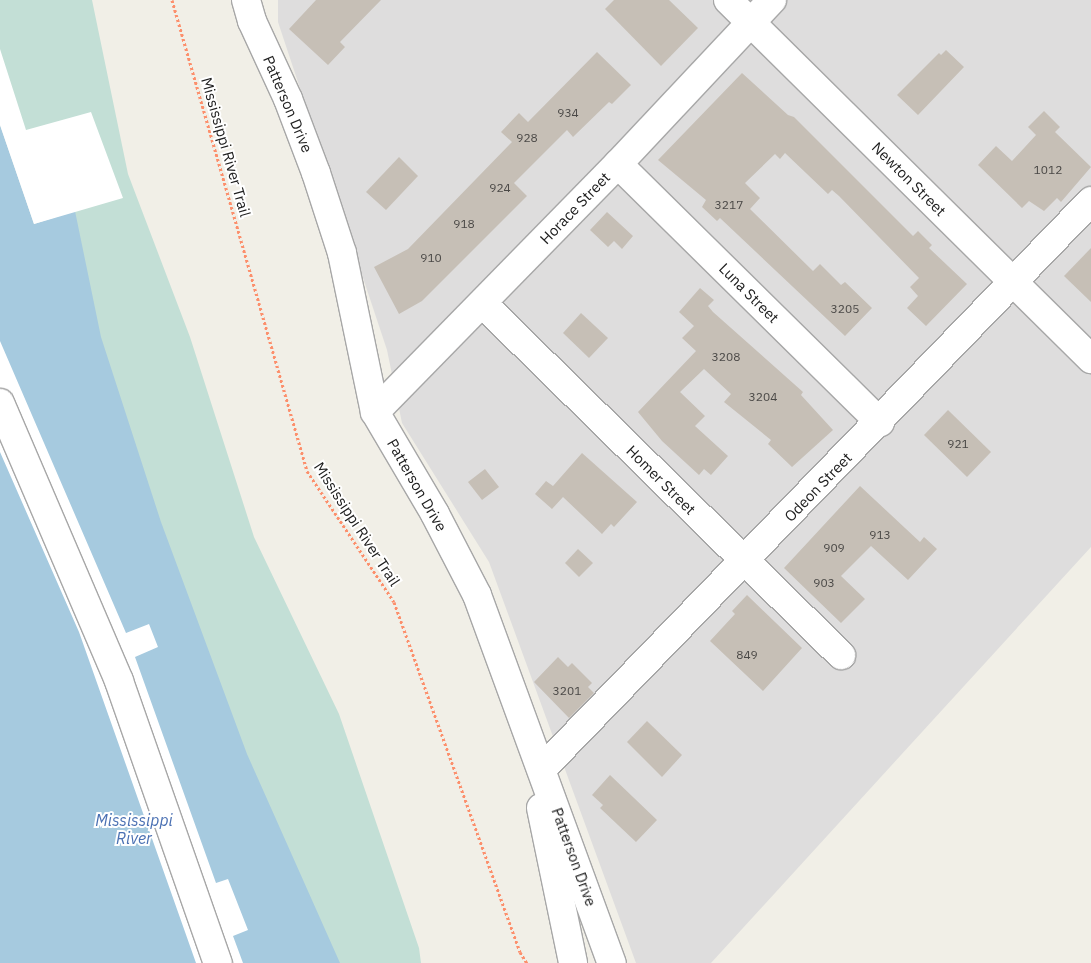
<!DOCTYPE html>
<html>
<head>
<meta charset="utf-8">
<style>
	body { margin:0 }
	#map { position:relative; width:1091px; height:963px; overflow:hidden; background:#f1efe7; font-family:"IBM Plex Sans",sans-serif }
	div>[style] { position:absolute }
	[style*='--x'] { left:calc(var(--x)*1px); top:calc(var(--y)*1px); width:calc(var(--w)*1px); rotate:calc(var(--a)*1deg) }
	.residential>* { inset:0; background:#dedddd }
	.wetland>* { inset:0; background:#c3dfd6 }
	.water>* { inset:0; background:#a6cadf }
	.pier>* { inset:0; background:#fff }
	.building>* { inset:0; background:#c6bfb6 }
	.path>* { height:3px; margin-top:-1.5px; transform-origin:0; background:repeating-linear-gradient(90deg,#fc8f6c 0 2.5px,transparent 0 5px) }
	.roads { filter:drop-shadow(1px 0 #a7a7a7) drop-shadow(-1px 0 #a7a7a7) drop-shadow(0 1px #a7a7a7) drop-shadow(0 -1px #a7a7a7) }
	.minor>* { height:28px; margin:-14px; padding:0 14px; transform-origin:14px; border-radius:14px; background:#fff }
	span { translate:-50% -50%; white-space:nowrap; text-align:center; line-height:1.15; -webkit-text-stroke:4px #fff; paint-order:stroke }
	.number-label { font-size:12px; color:#4a4846 }
	.number-label span { -webkit-text-stroke-width:0 }
	.street-label { font-size:15px; color:#202020 }
	.water-label { font-size:16px; color:#4a70b3; font-style:italic }
</style>
</head>
<body>
<div id="map">
	<div class="residential">
		<i style="clip-path:polygon(278px 0,1091px 0,1091px 547px,711px 963px,636px 963px,489px 562px,402px 423px,387px 350px,278px 22px)"></i>
	</div>
	<div class="wetland">
		<i style="clip-path:polygon(0 0,92px 0,128px 174px,190px 337px,254px 537px,339px 714px,419px 948px,421px 963px,306px 963px,26px 131px,0 125px)"></i>
	</div>
	<div class="water">
		<i style="clip-path:polygon(0 125px,34px 224px,75px 211px,101px 337px,161px 522px,247px 754px,340px 963px,0 963px)"></i>
	</div>
	<div class="pier">
		<i style="clip-path:polygon(0 49px,26px 130px,91px 112px,123px 198px,34px 224px,0 125px)"></i>
		<i style="clip-path:polygon(0 341px,126px 633px,149px 624px,158px 647px,135px 657px,216px 883px,228px 879px,248px 930px,233px 936px,243px 963px,196px 963px,79px 632px,0 452px)"></i>
	</div>
	<div class="building">
		<i style="clip-path:polygon(316px 0,381px 0,340px 42px,345px 47px,328px 65px,289px 29px)"></i>
		<i style="clip-path:polygon(614px 0,669px 0,698px 28px,661px 66px,605px 9px)"></i>
		<i style="clip-path:polygon(946px 50px,964px 67px,918px 115px,897px 95px,939px 53px,941px 55px)"></i>
		<i style="clip-path:polygon(597px 52px,631px 85px,612px 104px,609px 102px,573px 137px,567px 130px,514px 183px,527px 196px,422px 301px,399px 314px,374px 267px,408px 249px,512px 142px,501px 132px,519px 113px,528px 122px)"></i>
		<i style="clip-path:polygon(742px 73px,788px 115px,794px 117px,913px 236px,918px 231px,932px 245px,929px 248px,967px 284px,926px 326px,907px 308px,918px 296px,910px 287px,919px 278px,839px 196px,832px 190px,828px 194px,785px 153px,780px 159px,775px 154px,745px 183px,760px 198px,750px 209px,813px 271px,820px 264px,841px 285px,845px 282px,872px 308px,845px 336px,720px 218px,717px 221px,702px 207px,706px 200px,658px 160px)"></i>
		<i style="clip-path:polygon(1044px 111px,1060px 127px,1055px 132px,1091px 167px,1061px 202px,1057px 198px,1044px 211px,1029px 201px,1022px 208px,978px 165px,996px 146px,1012px 161px,1036px 135px,1028px 127px)"></i>
		<i style="clip-path:polygon(399px 157px,418px 176px,386px 210px,366px 192px)"></i>
		<i style="clip-path:polygon(607px 212px,633px 236px,622px 249px,614px 241px,608px 247px,590px 230px)"></i>
		<i style="clip-path:polygon(1091px 248px,1091px 302px,1064px 276px)"></i>
		<i style="clip-path:polygon(700px 288px,714px 300px,708px 306px,713px 312px,803px 392px,801px 395px,833px 430px,792px 467px,768px 444px,771px 440px,724px 402px,731px 394px,704px 369px,680px 392px,705px 416px,695px 426px,728px 456px,711px 475px,704px 469px,699px 475px,662px 441px,638px 412px,696px 351px,682px 338px,694px 326px,679px 312px)"></i>
		<i style="clip-path:polygon(581px 313px,608px 338px,589px 358px,563px 333px)"></i>
		<i style="clip-path:polygon(948px 410px,991px 452px,967px 477px,924px 435px)"></i>
		<i style="clip-path:polygon(582px 453px,637px 502px,614px 527px,611px 524px,602px 534px,563px 497px,552px 509px,535px 494px,546px 481px,553px 486px)"></i>
		<i style="clip-path:polygon(485px 469px,499px 487px,482px 500px,468px 482px)"></i>
		<i style="clip-path:polygon(860px 486px,920px 542px,924px 537px,937px 549px,908px 580px,871px 546px,841px 576px,865px 599px,841px 623px,784px 568px)"></i>
		<i style="clip-path:polygon(578px 549px,593px 563px,579px 577px,565px 563px)"></i>
		<i style="clip-path:polygon(747px 595px,802px 648px,763px 691px,710px 641px,735px 614px,732px 611px)"></i>
		<i style="clip-path:polygon(558px 657px,568px 667px,572px 663px,592px 683px,588px 687px,594px 693px,569px 718px,534px 682px)"></i>
		<i style="clip-path:polygon(647px 721px,682px 755px,662px 777px,627px 742px)"></i>
		<i style="clip-path:polygon(610px 775px,657px 820px,636px 842px,600px 808px,603px 805px,592px 795px)"></i>
	</div>
	<div class="path">
		<i style="--x:172;--y:0;--w:490;--a:74"></i>
		<i style="--x:307;--y:471;--w:157;--a:56.4"></i>
		<i style="--x:394;--y:602;--w:372;--a:70.2"></i>
		<i style="--x:520;--y:952;--w:13;--a:58"></i>
	</div>
	<div class="roads">
		<div class="minor">
			<i style="--x:246;--y:0;--w:22;--a:74"></i>
			<i style="--x:252;--y:21;--w:86;--a:65.2"></i>
			<i style="--x:288;--y:99;--w:79;--a:69.3"></i>
			<i style="--x:316;--y:173;--w:84;--a:72"></i>
			<i style="--x:342;--y:253;--w:162;--a:78.3"></i>
			<i style="--x:375;--y:412;--w:118;--a:59.5"></i>
			<i style="--x:435;--y:514;--w:91;--a:62.6"></i>
			<i style="--x:477;--y:595;--w:392;--a:69.9"></i>
			<i style="--x:728;--y:0;--w:511;--a:44.68"></i>
			<i style="--x:618;--y:164;--w:368;--a:44.6"></i>
			<i style="--x:482;--y:303;--w:503;--a:44.44"></i>
			<i style="--x:0;--y:403;--w:302;--a:66.8"></i>
			<i style="--x:119;--y:681;--w:299;--a:70.7"></i>
			<i style="--x:375;--y:412;--w:347;--a:-45.6"></i>
			<i style="--x:618;--y:164;--w:225;--a:-46.8"></i>
			<i style="--x:542;--y:769;--w:790;--a:-45.97"></i>
			<i style="--x:541;--y:808;--w:158;--a:78.3"></i>
		</div>
	</div>
	<div class="number-label">
		<span style="left:568px;top:113px">934</span>
		<span style="left:527px;top:138px">928</span>
		<span style="left:1048px;top:170px">1012</span>
		<span style="left:500px;top:188px">924</span>
		<span style="left:729px;top:205px">3217</span>
		<span style="left:464px;top:224px">918</span>
		<span style="left:431px;top:258px">910</span>
		<span style="left:845px;top:309px">3205</span>
		<span style="left:726px;top:357px">3208</span>
		<span style="left:763px;top:397px">3204</span>
		<span style="left:958px;top:444px">921</span>
		<span style="left:880px;top:535px">913</span>
		<span style="left:834px;top:548px">909</span>
		<span style="left:824px;top:583px">903</span>
		<span style="left:747px;top:655px">849</span>
		<span style="left:567px;top:691px">3201</span>
	</div>
	<div class="street-label">
		<span style="left:288px;top:104px;rotate:67deg">Patterson Drive</span>
		<span style="left:226px;top:147px;rotate:74deg">Mississippi River Trail</span>
		<span style="left:909px;top:179px;rotate:45deg">Newton Street</span>
		<span style="left:575px;top:208px;rotate:-46deg">Horace Street</span>
		<span style="left:749px;top:293px;rotate:45deg">Luna Street</span>
		<span style="left:661px;top:480px;rotate:45deg">Homer Street</span>
		<span style="left:417px;top:485px;rotate:60deg">Patterson Drive</span>
		<span style="left:818px;top:487px;rotate:-46deg">Odeon Street</span>
		<span style="left:357px;top:524px;rotate:57deg">Mississippi River Trail</span>
		<span style="left:574px;top:857px;rotate:70deg">Patterson Drive</span>
	</div>
	<div class="water-label">
		<span style="left:134px;top:829px">Mississippi<br>River</span>
	</div>
</div>
</body>
</html>
